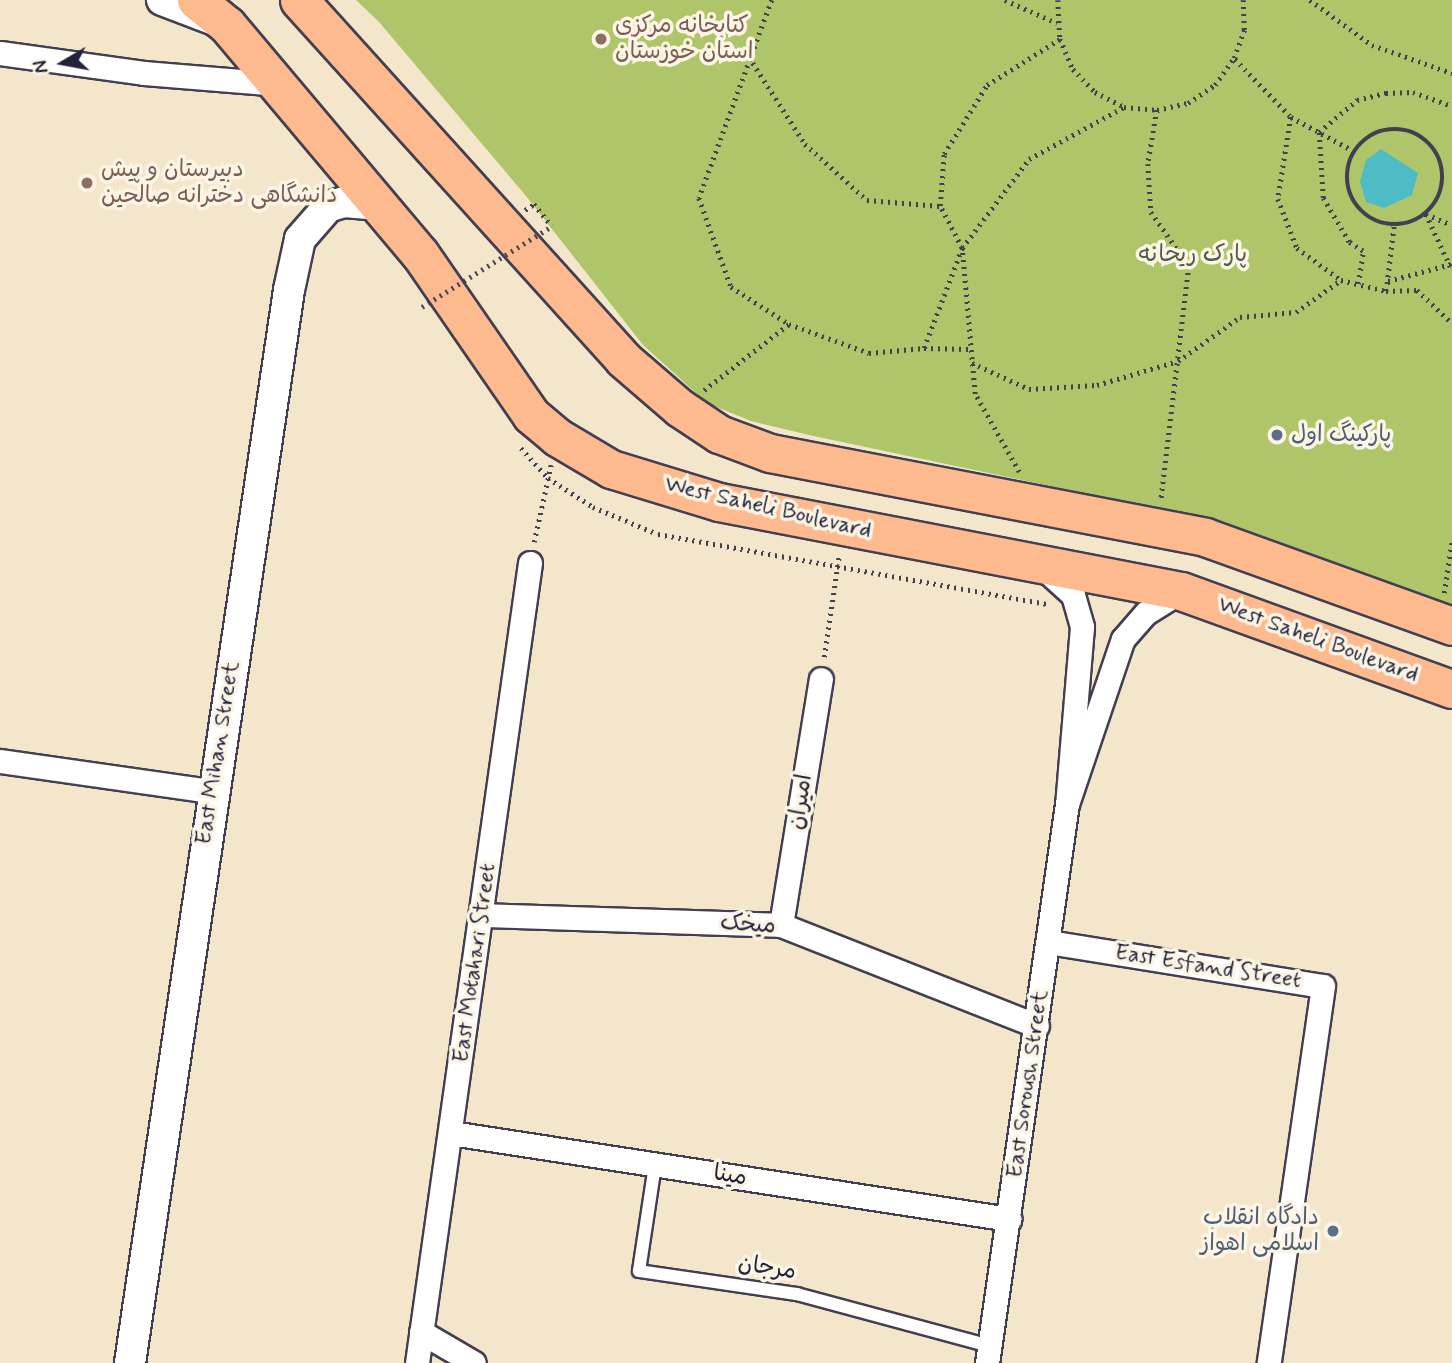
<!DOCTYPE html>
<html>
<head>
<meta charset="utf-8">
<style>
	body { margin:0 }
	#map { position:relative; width:1452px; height:1363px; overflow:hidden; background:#f4e6cb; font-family:Mynerve,"Playpen Sans Arabic",sans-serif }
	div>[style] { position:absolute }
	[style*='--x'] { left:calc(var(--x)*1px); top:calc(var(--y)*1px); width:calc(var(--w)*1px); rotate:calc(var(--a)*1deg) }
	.green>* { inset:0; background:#aec56a }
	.water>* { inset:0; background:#4ebcc5 }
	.path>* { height:4.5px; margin-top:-2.25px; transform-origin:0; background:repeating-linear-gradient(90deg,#423f51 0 2px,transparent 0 7px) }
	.path>.ring { margin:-2.25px; padding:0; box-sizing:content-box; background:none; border:4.5px solid #423f51; border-radius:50% }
	.roads { filter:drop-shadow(2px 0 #423f51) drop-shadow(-2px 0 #423f51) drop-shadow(0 2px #423f51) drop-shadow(0 -2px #423f51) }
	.service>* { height:12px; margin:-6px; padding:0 6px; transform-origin:6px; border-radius:6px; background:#fff }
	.minor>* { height:23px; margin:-11.5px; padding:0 11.5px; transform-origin:11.5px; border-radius:11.5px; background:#fff }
	.tertiary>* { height:30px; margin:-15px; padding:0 15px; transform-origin:15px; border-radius:15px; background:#fff }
	.primary>* { height:37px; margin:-18.5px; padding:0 18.5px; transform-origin:18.5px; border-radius:18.5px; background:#fcba8e }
	.path-bridge>* { height:4.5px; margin-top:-2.25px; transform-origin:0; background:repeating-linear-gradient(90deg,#423f51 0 2px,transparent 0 7px) }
	.dots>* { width:19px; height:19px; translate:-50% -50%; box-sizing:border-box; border:4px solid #fcf5e5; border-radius:50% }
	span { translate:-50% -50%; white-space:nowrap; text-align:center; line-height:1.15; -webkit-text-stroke:7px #fcf5e5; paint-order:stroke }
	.education-label { font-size:23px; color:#785e54 }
	.left { translate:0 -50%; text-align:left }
	.park-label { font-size:23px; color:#535b4b }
	.service-label { font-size:23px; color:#4e5e75 }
	.right { translate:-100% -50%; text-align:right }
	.street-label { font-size:23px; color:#22223b }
	.north { position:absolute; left:28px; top:28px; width:70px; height:70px; -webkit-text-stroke:5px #fcf5e5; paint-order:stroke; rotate:260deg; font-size:19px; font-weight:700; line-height:28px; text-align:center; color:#22223b }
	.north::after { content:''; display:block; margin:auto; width:24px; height:32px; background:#22223b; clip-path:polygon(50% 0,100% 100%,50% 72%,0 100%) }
</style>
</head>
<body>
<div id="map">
	<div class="green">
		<i style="clip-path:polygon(356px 0,1452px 0,1452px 618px,1163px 510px,809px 435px,751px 421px,707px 403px,643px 345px,526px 196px,379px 22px)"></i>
	</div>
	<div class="water">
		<i style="clip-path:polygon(1381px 149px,1418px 173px,1412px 195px,1384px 208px,1366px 202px,1360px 182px,1366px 160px)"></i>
	</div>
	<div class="path">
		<i style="--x:772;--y:0;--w:211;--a:110.2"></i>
		<i style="--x:699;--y:198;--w:95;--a:70.2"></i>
		<i style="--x:731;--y:287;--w:69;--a:32.5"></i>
		<i style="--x:789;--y:324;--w:85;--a:19.9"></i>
		<i style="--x:869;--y:353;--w:55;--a:-5.2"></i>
		<i style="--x:924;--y:348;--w:107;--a:-69.2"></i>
		<i style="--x:962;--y:248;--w:111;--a:-53"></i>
		<i style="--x:1029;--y:159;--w:108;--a:-28.7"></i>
		<i style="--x:1005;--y:0;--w:57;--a:23.9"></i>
		<i style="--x:1058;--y:0;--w:39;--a:87"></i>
		<i style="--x:1060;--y:39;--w:33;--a:67"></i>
		<i style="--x:1073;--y:69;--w:32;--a:46"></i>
		<i style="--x:1095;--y:92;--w:33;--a:27"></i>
		<i style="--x:1124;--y:107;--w:33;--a:5"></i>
		<i style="--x:1157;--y:110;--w:32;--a:-13"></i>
		<i style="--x:1188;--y:103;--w:32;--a:-34"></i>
		<i style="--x:1215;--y:85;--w:33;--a:-55"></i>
		<i style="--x:1234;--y:58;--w:30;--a:-70"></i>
		<i style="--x:1244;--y:30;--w:30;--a:-92"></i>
		<i style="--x:1310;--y:0;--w:77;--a:36"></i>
		<i style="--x:1372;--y:45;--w:85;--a:19.3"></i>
		<i style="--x:749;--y:57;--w:103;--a:57.2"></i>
		<i style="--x:805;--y:144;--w:84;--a:42.1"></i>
		<i style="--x:867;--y:200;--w:73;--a:4.7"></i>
		<i style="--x:1235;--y:59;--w:81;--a:46"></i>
		<i style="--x:1291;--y:117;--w:72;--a:28.4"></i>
		<i style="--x:1157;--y:110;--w:55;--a:99.5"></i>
		<i style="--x:1148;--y:164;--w:48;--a:86.4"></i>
		<i style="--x:1151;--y:212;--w:66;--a:54.9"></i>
		<i style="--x:1189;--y:266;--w:236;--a:96.8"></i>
		<i style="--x:1291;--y:117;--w:83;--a:99"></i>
		<i style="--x:1278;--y:199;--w:53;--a:68.8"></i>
		<i style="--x:1297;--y:248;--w:54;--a:36"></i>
		<i style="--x:1341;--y:280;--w:46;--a:13.7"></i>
		<i style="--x:1386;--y:291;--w:31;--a:-2"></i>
		<i style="--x:1417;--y:290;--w:48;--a:43.3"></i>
		<i class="ring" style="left:1347px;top:129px;width:91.5px;height:91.5px"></i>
		<i style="--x:525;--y:210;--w:11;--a:-34"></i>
		<i style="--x:534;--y:204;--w:28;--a:51"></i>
		<i style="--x:1426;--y:214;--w:62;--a:65.1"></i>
		<i style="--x:1426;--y:214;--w:28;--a:23"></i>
		<i style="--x:1388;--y:281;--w:66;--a:-14.9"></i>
		<i style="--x:1358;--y:284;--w:33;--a:-81"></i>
		<i style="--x:1363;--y:251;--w:17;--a:-147"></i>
		<i style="--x:1349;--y:242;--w:51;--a:-120.6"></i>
		<i style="--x:1323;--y:198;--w:66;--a:-93.5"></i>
		<i style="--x:1319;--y:132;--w:50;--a:-40.1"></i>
		<i style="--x:1357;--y:100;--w:30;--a:-14"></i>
		<i style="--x:1386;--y:93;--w:27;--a:-2"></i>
		<i style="--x:1413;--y:92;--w:41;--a:19.7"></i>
		<i style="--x:1386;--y:291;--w:66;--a:-83.1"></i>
		<i style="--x:924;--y:348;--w:45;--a:1.3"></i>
		<i style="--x:972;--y:363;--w:63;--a:24.5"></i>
		<i style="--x:1029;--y:389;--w:68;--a:-3.4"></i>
		<i style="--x:1097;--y:385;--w:84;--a:-16.5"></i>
		<i style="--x:1178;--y:361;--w:76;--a:-35.4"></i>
		<i style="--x:1240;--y:317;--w:56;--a:-5.1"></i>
		<i style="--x:1296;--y:312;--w:55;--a:-35.4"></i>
		<i style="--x:704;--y:390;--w:108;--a:-37.8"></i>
		<i style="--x:521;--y:448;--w:40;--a:48"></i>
		<i style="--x:548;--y:478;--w:54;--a:32.8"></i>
		<i style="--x:593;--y:507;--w:70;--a:22.6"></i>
		<i style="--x:658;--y:534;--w:397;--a:10.2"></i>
		<i style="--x:1019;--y:472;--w:90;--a:-119.4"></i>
		<i style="--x:975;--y:394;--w:147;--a:-95.1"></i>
		<i style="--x:962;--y:248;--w:47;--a:-117.6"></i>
		<i style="--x:940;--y:206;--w:52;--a:-85.6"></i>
		<i style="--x:944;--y:154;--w:81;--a:-58.1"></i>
		<i style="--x:987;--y:85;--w:86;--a:-32.2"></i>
		<i style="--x:534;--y:542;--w:79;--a:-77.6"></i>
		<i style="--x:1444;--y:593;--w:54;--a:-81.4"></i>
		<i style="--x:824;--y:657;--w:103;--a:-81.6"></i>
	</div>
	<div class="roads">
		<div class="service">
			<i style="--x:655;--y:1165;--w:107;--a:98.6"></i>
			<i style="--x:639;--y:1271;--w:160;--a:8.3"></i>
			<i style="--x:797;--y:1294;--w:200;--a:15.1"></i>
		</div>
		<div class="minor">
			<i style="--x:0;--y:53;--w:145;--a:7.9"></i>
			<i style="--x:144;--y:73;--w:133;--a:4.7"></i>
			<i style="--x:1041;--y:566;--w:43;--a:42.2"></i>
			<i style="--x:1073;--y:595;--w:33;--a:74"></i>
			<i style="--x:1082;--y:627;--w:178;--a:94.8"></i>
			<i style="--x:1067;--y:804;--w:174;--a:-71.3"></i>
			<i style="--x:1123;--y:639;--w:35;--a:-49"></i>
			<i style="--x:1146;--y:613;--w:41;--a:-32.2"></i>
			<i style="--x:0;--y:761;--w:214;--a:8.1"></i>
			<i style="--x:482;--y:915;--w:299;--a:1.9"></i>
			<i style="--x:781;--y:925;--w:275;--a:21.5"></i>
			<i style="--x:781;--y:925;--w:249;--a:-80.8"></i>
			<i style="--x:1048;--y:942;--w:278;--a:9.1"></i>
			<i style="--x:1323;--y:986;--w:381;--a:98.2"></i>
			<i style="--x:451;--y:1133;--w:565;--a:8.76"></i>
			<i style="--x:421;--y:1332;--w:61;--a:30.3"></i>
			<i style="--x:417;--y:1363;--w:808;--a:-81.96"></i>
			<i style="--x:987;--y:1363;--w:565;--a:-81.86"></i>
		</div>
		<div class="tertiary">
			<i style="--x:162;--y:0;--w:59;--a:20.9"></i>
			<i style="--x:130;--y:1363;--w:1085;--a:-81.57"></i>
			<i style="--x:289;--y:290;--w:52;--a:-77.8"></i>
			<i style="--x:300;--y:239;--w:43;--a:-48.8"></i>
			<i style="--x:328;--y:207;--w:17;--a:-17"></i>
			<i style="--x:344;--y:202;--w:36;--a:5"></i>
		</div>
		<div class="primary">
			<i style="--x:196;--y:0;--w:40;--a:39"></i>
			<i style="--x:227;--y:25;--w:299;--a:49.9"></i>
			<i style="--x:420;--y:254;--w:196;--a:55.4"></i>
			<i style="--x:531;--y:415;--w:34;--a:40"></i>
			<i style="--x:557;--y:437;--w:63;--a:30.7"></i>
			<i style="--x:611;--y:469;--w:113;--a:17"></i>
			<i style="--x:719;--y:502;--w:470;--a:10.9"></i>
			<i style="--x:1181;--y:591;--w:288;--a:19.9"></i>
			<i style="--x:299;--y:0;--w:484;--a:47.9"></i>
			<i style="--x:623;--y:359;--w:75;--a:40.7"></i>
			<i style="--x:680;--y:408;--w:47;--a:33.7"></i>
			<i style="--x:719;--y:434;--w:54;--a:20.4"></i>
			<i style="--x:770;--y:453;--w:443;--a:10.9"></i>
			<i style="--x:1205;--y:537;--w:263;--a:19.8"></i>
		</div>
	</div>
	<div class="path-bridge">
		<i style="--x:422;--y:307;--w:153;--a:-31.9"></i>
	</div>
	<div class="dots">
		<i style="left:601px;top:39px;background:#8d6e63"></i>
		<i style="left:87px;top:183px;background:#8d6e63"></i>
		<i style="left:1277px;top:435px;background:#5c6f8a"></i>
		<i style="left:1333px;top:1231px;background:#5c6f8a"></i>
	</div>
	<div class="education-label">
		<span class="left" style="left:615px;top:39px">کتابخانه مرکزی<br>استان خوزستان</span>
		<span class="left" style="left:101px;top:183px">دبیرستان و پیش<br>دانشگاهی دخترانه صالحین</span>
	</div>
	<div class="park-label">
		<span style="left:1193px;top:255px">پارک ریحانه</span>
	</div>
	<div class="service-label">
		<span class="left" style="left:1291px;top:435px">پارکینگ اول</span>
		<span class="right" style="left:1319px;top:1231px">دادگاه انقلاب<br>اسلامی اهواز</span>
	</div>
	<div class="street-label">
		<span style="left:768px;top:508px;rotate:13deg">West Saheli Boulevard</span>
		<span style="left:1318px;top:640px;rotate:20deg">West Saheli Boulevard</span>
		<span style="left:218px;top:753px;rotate:-81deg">East Mihan Street</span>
		<span style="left:801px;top:802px;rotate:-81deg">امیران</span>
		<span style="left:748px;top:925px;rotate:4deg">میخک</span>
		<span style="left:475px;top:963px;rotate:-82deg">East Motahari Street</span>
		<span style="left:1208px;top:967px;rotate:9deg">East Esfand Street</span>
		<span style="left:1028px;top:1084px;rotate:-82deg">East Soroush Street</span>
		<span style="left:730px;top:1176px;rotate:9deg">مینا</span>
		<span style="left:767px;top:1268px;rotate:9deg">مرجان</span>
	</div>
	<div class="north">N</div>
</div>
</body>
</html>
